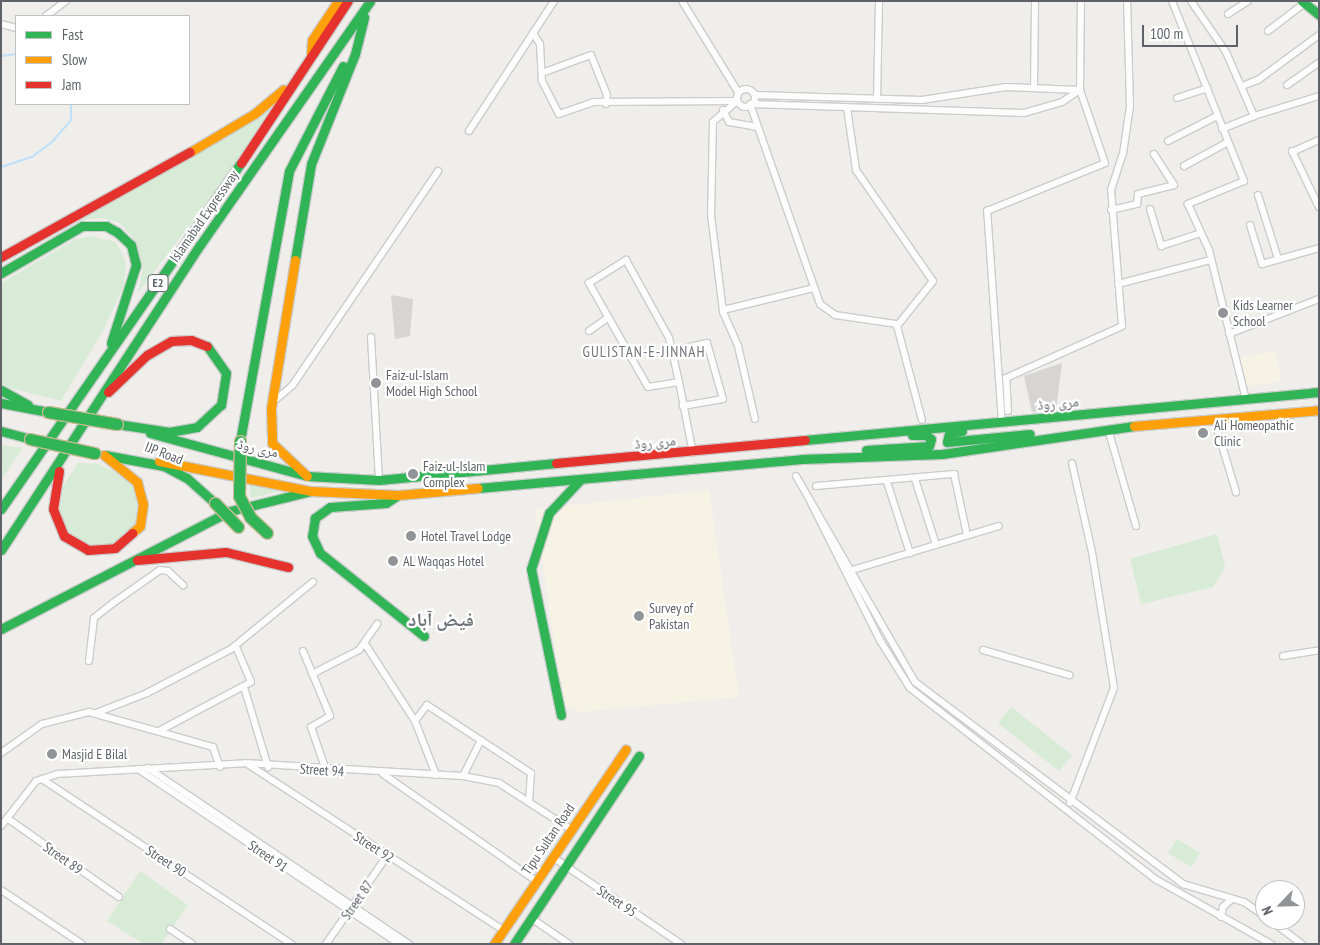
<!DOCTYPE html>
<html>
<head>
<meta charset="utf-8">
<style>
	body { margin:0 }
	#map { position:relative; width:1320px; height:945px; overflow:hidden; background:#efeeea; font-family:"PT Sans Narrow","Noto Naskh Arabic",sans-serif }
	div>[style] { position:absolute }
	[style*='--x'] { left:calc(var(--x)*1px); top:calc(var(--y)*1px); width:calc(var(--w)*1px); rotate:calc(var(--a)*1deg) }
	.commercial>* { inset:0; background:#f7f3e4 }
	.green>* { inset:0; background:#d8ebd6 }
	.stream>* { height:2px; margin:-1px; padding:0 1px; transform-origin:1px; border-radius:1px; background:#bfe0f9 }
	.building>* { inset:0; background:#d6d5d3 }
	.roads { filter:drop-shadow(1px 0 #cbcccc) drop-shadow(-1px 0 #cbcccc) drop-shadow(0 1px #cbcccc) drop-shadow(0 -1px #cbcccc) }
	.street>* { height:6px; margin:-3px; padding:0 3px; transform-origin:3px; border-radius:3px; background:#fdfcfc }
	.street>.ring { margin:-3px; padding:0; box-sizing:content-box; background:none; border:6px solid #fdfcfc; border-radius:50% }
	.fast>* { height:9px; margin:-4.5px; padding:0 4.5px; transform-origin:4.5px; border-radius:4.5px; background:#30b455 }
	.slow>* { height:9px; margin:-4.5px; padding:0 4.5px; transform-origin:4.5px; border-radius:4.5px; background:#ff9f0a }
	.jam>* { height:9px; margin:-4.5px; padding:0 4.5px; transform-origin:4.5px; border-radius:4.5px; background:#e5322d }
	.bridges { filter:drop-shadow(1px 0 #c8b996) drop-shadow(-1px 0 #c8b996) drop-shadow(0 1px #c8b996) drop-shadow(0 -1px #c8b996) }
	.fast-bridge>* { height:11px; margin:-5.5px; padding:0 5.5px; transform-origin:5.5px; border-radius:5.5px; background:#30b455 }
	.dots>* { width:14px; height:14px; translate:-50% -50%; box-sizing:border-box; border:2px solid #fff; border-radius:50% }
	span { translate:-50% -50%; white-space:nowrap; text-align:center; line-height:1.15; -webkit-text-stroke:4.5px #fff; paint-order:stroke }
	.shield-label span { padding:1px 4px; background:#fff; border:1px solid; border-radius:4px; -webkit-text-stroke-width:0 }
	.shield-label { font-size:12px; color:#5f6368; font-weight:700 }
	.street-label { font-size:14px; color:#5f6368 }
	.poi-label { font-size:14px; color:#5f6368 }
	.left { translate:0 -50%; text-align:left }
	.neighbourhood-label { font-size:15px; color:#70757a; letter-spacing:1px }
	.district-label { font-size:19px; color:#70757a; font-weight:700 }
	.frame { position:absolute; inset:0; border:2px solid #5f6368; pointer-events:none }
	.legend { position:absolute; left:15px; top:15px; width:175px; height:90px; box-sizing:border-box; background:#fff; border:1px solid #bfc1c3; margin:0; padding:6px 9px; list-style:none; font-size:15px; color:#5f6368 }
	.legend li { display:flex; align-items:center; gap:10px; height:25px }
	.legend b { width:25px; border:1px solid #bfc1c3 }
	.north { position:absolute; left:1255px; top:880px; width:50px; height:50px; box-sizing:border-box; background:#fff; border:1px solid #bfc1c3; border-radius:50%; rotate:246deg; font-size:14px; font-weight:700; line-height:20px; text-align:center; color:#5f6368 }
	.north::after { content:''; display:block; margin:auto; width:18px; height:22px; background:#919496; clip-path:polygon(50% 0,100% 100%,50% 72%,0 100%) }
	.scale { position:absolute; left:1142px; top:25px; width:96px; height:22px; box-sizing:border-box; border:2px solid #5f6368; border-top:0; padding-left:6px; font-size:15px; line-height:18px; white-space:nowrap; color:#5f6368; -webkit-text-stroke:4px #fff; paint-order:stroke }
</style>
</head>
<body>
<div id="map">
	<div class="commercial">
		<i style="clip-path:polygon(1275px 351px,1281px 381px,1244px 388px,1238px 358px)"></i>
		<i style="clip-path:polygon(709px 490px,739px 697px,578px 712px,563px 705px,535px 509px)"></i>
	</div>
	<div class="green">
		<i style="clip-path:polygon(274px 106px,221px 184px,137px 294px,143px 269px,133px 238px,120px 223px,102px 218px,80px 220px)"></i>
		<i style="clip-path:polygon(90px 236px,116px 242px,126px 262px,124px 285px,104px 329px,61px 401px,6px 387px,1px 383px,1px 283px,74px 240px)"></i>
		<i style="clip-path:polygon(1px 445px,23px 448px,1px 480px)"></i>
		<i style="clip-path:polygon(78px 463px,98px 464px,125px 476px,135px 487px,140px 502px,135px 525px,115px 545px,91px 547px,68px 535px,57px 506px,59px 492px)"></i>
		<i style="clip-path:polygon(249px 483px,285px 490px,251px 498px)"></i>
		<i style="clip-path:polygon(1217px 534px,1225px 567px,1213px 587px,1141px 604px,1130px 559px)"></i>
		<i style="clip-path:polygon(1011px 707px,1072px 755px,1059px 771px,998px 723px)"></i>
		<i style="clip-path:polygon(1177px 839px,1200px 853px,1191px 867px,1168px 853px)"></i>
		<i style="clip-path:polygon(140px 871px,188px 905px,161px 944px,144px 944px,107px 921px)"></i>
	</div>
	<div class="stream">
		<i style="--x:1;--y:56;--w:15;--a:-8"></i>
		<i style="--x:1;--y:167;--w:33;--a:-18"></i>
		<i style="--x:32;--y:157;--w:25;--a:-37"></i>
		<i style="--x:52;--y:142;--w:29;--a:-49"></i>
		<i style="--x:71;--y:120;--w:16;--a:-90"></i>
	</div>
	<div class="building">
		<i style="clip-path:polygon(391px 295px,413px 299px,410px 336px,395px 339px)"></i>
		<i style="clip-path:polygon(1062px 363px,1056px 410px,1032px 412px,1024px 376px)"></i>
	</div>
	<div class="roads">
		<div class="street">
			<i style="--x:682;--y:1;--w:107;--a:58.4"></i>
			<i style="--x:1172;--y:1;--w:194;--a:68.2"></i>
			<i style="--x:1244;--y:181;--w:61;--a:157.7"></i>
			<i style="--x:1188;--y:204;--w:51;--a:65.5"></i>
			<i style="--x:1209;--y:250;--w:154;--a:76.1"></i>
			<i style="--x:1191;--y:1;--w:62;--a:55.5"></i>
			<i style="--x:1226;--y:52;--w:70;--a:66.4"></i>
			<i style="--x:1254;--y:116;--w:68;--a:-17.1"></i>
			<i style="--x:1228;--y:14;--w:24;--a:-33"></i>
			<i style="--x:46;--y:16;--w:25;--a:-37"></i>
			<i style="--x:1;--y:24;--w:16;--a:15"></i>
			<i style="--x:1268;--y:31;--w:48;--a:-37.3"></i>
			<i style="--x:533;--y:33;--w:13;--a:58"></i>
			<i style="--x:540;--y:44;--w:37;--a:87"></i>
			<i style="--x:542;--y:81;--w:37;--a:63"></i>
			<i style="--x:559;--y:114;--w:36;--a:-19"></i>
			<i style="--x:593;--y:102;--w:142;--a:-0.4"></i>
			<i style="--x:542;--y:73;--w:52;--a:-20.2"></i>
			<i style="--x:591;--y:55;--w:43;--a:68.2"></i>
			<i style="--x:607;--y:95;--w:9;--a:96"></i>
			<i style="--x:1287;--y:85;--w:39;--a:-35"></i>
			<i style="--x:1242;--y:86;--w:17;--a:-21"></i>
			<i style="--x:1258;--y:80;--w:76;--a:-36.4"></i>
			<i style="--x:1034;--y:87;--w:86;--a:-89.3"></i>
			<i class="ring" style="left:737px;top:89px;width:12px;height:12px"></i>
			<i style="--x:755;--y:95;--w:167;--a:1.7"></i>
			<i style="--x:922;--y:100;--w:85;--a:-8.8"></i>
			<i style="--x:1006;--y:87;--w:74;--a:2.3"></i>
			<i style="--x:1177;--y:98;--w:32;--a:-18"></i>
			<i style="--x:877;--y:99;--w:98;--a:-88.8"></i>
			<i style="--x:737;--y:101;--w:32;--a:139"></i>
			<i style="--x:713;--y:122;--w:93;--a:91.2"></i>
			<i style="--x:711;--y:215;--w:98;--a:82.9"></i>
			<i style="--x:723;--y:312;--w:37;--a:66"></i>
			<i style="--x:738;--y:346;--w:75;--a:76.9"></i>
			<i style="--x:750;--y:104;--w:212;--a:70.7"></i>
			<i style="--x:820;--y:304;--w:19;--a:36"></i>
			<i style="--x:835;--y:315;--w:63;--a:8.3"></i>
			<i style="--x:752;--y:104;--w:272;--a:1.9"></i>
			<i style="--x:1024;--y:113;--w:40;--a:-16"></i>
			<i style="--x:1062;--y:102;--w:22;--a:-34"></i>
			<i style="--x:847;--y:108;--w:63;--a:81.7"></i>
			<i style="--x:856;--y:170;--w:135;--a:55.3"></i>
			<i style="--x:933;--y:281;--w:58;--a:128.7"></i>
			<i style="--x:897;--y:326;--w:97;--a:75.1"></i>
			<i style="--x:723;--y:110;--w:13;--a:63"></i>
			<i style="--x:729;--y:122;--w:28;--a:10"></i>
			<i style="--x:1222;--y:129;--w:35;--a:-22"></i>
			<i style="--x:469;--y:131;--w:155;--a:-56.8"></i>
			<i style="--x:1168;--y:141;--w:55;--a:-27"></i>
			<i style="--x:1292;--y:151;--w:62;--a:64.3"></i>
			<i style="--x:1292;--y:152;--w:30;--a:-24"></i>
			<i style="--x:1184;--y:166;--w:50;--a:-28.6"></i>
			<i style="--x:1258;--y:195;--w:67;--a:72.6"></i>
			<i style="--x:1150;--y:209;--w:39;--a:73"></i>
			<i style="--x:1161;--y:246;--w:42;--a:-18"></i>
			<i style="--x:1111;--y:210;--w:27;--a:-13"></i>
			<i style="--x:1137;--y:204;--w:10;--a:-84"></i>
			<i style="--x:1138;--y:194;--w:37;--a:-14"></i>
			<i style="--x:1174;--y:185;--w:37;--a:-123"></i>
			<i style="--x:1250;--y:225;--w:41;--a:72.9"></i>
			<i style="--x:1262;--y:264;--w:59;--a:-15.7"></i>
			<i style="--x:1118;--y:284;--w:96;--a:-14.5"></i>
			<i style="--x:723;--y:310;--w:94;--a:-13.6"></i>
			<i style="--x:589;--y:331;--w:24;--a:-35"></i>
			<i style="--x:1229;--y:334;--w:97;--a:-21.3"></i>
			<i style="--x:371;--y:337;--w:143;--a:86.8"></i>
			<i style="--x:672;--y:351;--w:36;--a:-13"></i>
			<i style="--x:707;--y:343;--w:58;--a:74.1"></i>
			<i style="--x:723;--y:399;--w:41;--a:170.1"></i>
			<i style="--x:679;--y:382;--w:31;--a:171"></i>
			<i style="--x:648;--y:387;--w:120;--a:-119.6"></i>
			<i style="--x:589;--y:283;--w:44;--a:-31.9"></i>
			<i style="--x:626;--y:260;--w:89;--a:61.1"></i>
			<i style="--x:669;--y:338;--w:45;--a:77.2"></i>
			<i style="--x:679;--y:382;--w:67;--a:78.9"></i>
			<i style="--x:692;--y:448;--w:5;--a:90"></i>
			<i style="--x:274;--y:401;--w:23;--a:-40"></i>
			<i style="--x:292;--y:386;--w:260;--a:-55.8"></i>
			<i style="--x:1008;--y:411;--w:33;--a:-93"></i>
			<i style="--x:1006;--y:378;--w:127;--a:-24.1"></i>
			<i style="--x:1122;--y:326;--w:136;--a:-94.6"></i>
			<i style="--x:1111;--y:190;--w:38;--a:-72"></i>
			<i style="--x:1123;--y:154;--w:49;--a:-81.7"></i>
			<i style="--x:1130;--y:106;--w:105;--a:-91.6"></i>
			<i style="--x:1002;--y:423;--w:213;--a:-94"></i>
			<i style="--x:987;--y:211;--w:127;--a:-22.1"></i>
			<i style="--x:1105;--y:163;--w:77;--a:-108.9"></i>
			<i style="--x:1080;--y:90;--w:89;--a:-89.4"></i>
			<i style="--x:1108;--y:429;--w:101;--a:73.9"></i>
			<i style="--x:1218;--y:432;--w:63;--a:73.3"></i>
			<i style="--x:796;--y:476;--w:238;--a:60"></i>
			<i style="--x:915;--y:682;--w:336;--a:37"></i>
			<i style="--x:1183;--y:884;--w:64;--a:16.4"></i>
			<i style="--x:1244;--y:902;--w:25;--a:34"></i>
			<i style="--x:915;--y:479;--w:69;--a:72.3"></i>
			<i style="--x:887;--y:482;--w:75;--a:72.1"></i>
			<i style="--x:816;--y:486;--w:139;--a:-5"></i>
			<i style="--x:954;--y:474;--w:62;--a:78"></i>
			<i style="--x:811;--y:503;--w:156;--a:63.3"></i>
			<i style="--x:881;--y:642;--w:54;--a:57.8"></i>
			<i style="--x:910;--y:688;--w:313;--a:37.9"></i>
			<i style="--x:1157;--y:880;--w:131;--a:29.3"></i>
			<i style="--x:852;--y:570;--w:153;--a:-16.7"></i>
			<i style="--x:365;--y:644;--w:92;--a:57"></i>
			<i style="--x:415;--y:721;--w:58;--a:68.7"></i>
			<i style="--x:983;--y:650;--w:90;--a:16.2"></i>
			<i style="--x:303;--y:651;--w:70;--a:67.4"></i>
			<i style="--x:330;--y:716;--w:22;--a:150"></i>
			<i style="--x:311;--y:727;--w:46;--a:70.8"></i>
			<i style="--x:1283;--y:656;--w:36;--a:-9"></i>
			<i style="--x:89;--y:661;--w:43;--a:-83.4"></i>
			<i style="--x:94;--y:618;--w:24;--a:-38"></i>
			<i style="--x:113;--y:603;--w:57;--a:-35.1"></i>
			<i style="--x:160;--y:570;--w:8;--a:7"></i>
			<i style="--x:168;--y:571;--w:21;--a:43"></i>
			<i style="--x:312;--y:674;--w:53;--a:-27.1"></i>
			<i style="--x:359;--y:650;--w:32;--a:-55"></i>
			<i style="--x:244;--y:687;--w:84;--a:73.3"></i>
			<i style="--x:96;--y:713;--w:55;--a:-21.4"></i>
			<i style="--x:147;--y:693;--w:95;--a:-27.6"></i>
			<i style="--x:231;--y:649;--w:106;--a:-39.3"></i>
			<i style="--x:415;--y:721;--w:20;--a:-53"></i>
			<i style="--x:427;--y:705;--w:124;--a:33.2"></i>
			<i style="--x:531;--y:773;--w:28;--a:94"></i>
			<i style="--x:159;--y:731;--w:104;--a:-28"></i>
			<i style="--x:251;--y:682;--w:39;--a:-113"></i>
			<i style="--x:1;--y:753;--w:50;--a:-35.3"></i>
			<i style="--x:42;--y:724;--w:49;--a:-14.3"></i>
			<i style="--x:89;--y:712;--w:129;--a:15.8"></i>
			<i style="--x:213;--y:747;--w:21;--a:71"></i>
			<i style="--x:249;--y:765;--w:303;--a:33"></i>
			<i style="--x:148;--y:768;--w:315;--a:34"></i>
			<i style="--x:138;--y:769;--w:314;--a:33.8"></i>
			<i style="--x:383;--y:774;--w:189;--a:34.9"></i>
			<i style="--x:463;--y:776;--w:40;--a:-63.4"></i>
			<i style="--x:42;--y:779;--w:299;--a:33.5"></i>
			<i style="--x:1070;--y:803;--w:123;--a:-69.1"></i>
			<i style="--x:1114;--y:688;--w:138;--a:-99.2"></i>
			<i style="--x:1092;--y:552;--w:91;--a:-102.7"></i>
			<i style="--x:7;--y:818;--w:137;--a:35.2"></i>
			<i style="--x:1;--y:826;--w:57;--a:-52.1"></i>
			<i style="--x:36;--y:781;--w:22;--a:-18"></i>
			<i style="--x:57;--y:774;--w:188;--a:-3.3"></i>
			<i style="--x:245;--y:763;--w:218;--a:3.4"></i>
			<i style="--x:463;--y:776;--w:37;--a:11"></i>
			<i style="--x:499;--y:783;--w:87;--a:32.8"></i>
			<i style="--x:554;--y:858;--w:153;--a:34.1"></i>
			<i style="--x:1;--y:890;--w:97;--a:33.7"></i>
			<i style="--x:1221;--y:917;--w:10;--a:-79"></i>
			<i style="--x:1223;--y:907;--w:12;--a:-42"></i>
			<i style="--x:531;--y:918;--w:46;--a:34.4"></i>
			<i style="--x:1270;--y:920;--w:40;--a:37"></i>
			<i style="--x:170;--y:929;--w:27;--a:34"></i>
			<i style="--x:326;--y:944;--w:107;--a:-55.3"></i>
		</div>
		<div class="fast">
			<i style="--x:1302;--y:1;--w:22;--a:39"></i>
			<i style="--x:295;--y:260;--w:97;--a:-80.5"></i>
			<i style="--x:311;--y:164;--w:118;--a:-68.2"></i>
			<i style="--x:355;--y:54;--w:38;--a:-76"></i>
			<i style="--x:1;--y:273;--w:94;--a:-30.1"></i>
			<i style="--x:82;--y:226;--w:24;--a:0"></i>
			<i style="--x:106;--y:226;--w:13;--a:29"></i>
			<i style="--x:117;--y:232;--w:19;--a:43"></i>
			<i style="--x:131;--y:245;--w:21;--a:76"></i>
			<i style="--x:136;--y:265;--w:82;--a:107.8"></i>
			<i style="--x:1;--y:390;--w:31;--a:29"></i>
			<i style="--x:1;--y:403;--w:48;--a:10.8"></i>
			<i style="--x:117;--y:424;--w:53;--a:8.7"></i>
			<i style="--x:169;--y:432;--w:28;--a:-10"></i>
			<i style="--x:197;--y:427;--w:33;--a:-43"></i>
			<i style="--x:221;--y:405;--w:32;--a:-81"></i>
			<i style="--x:226;--y:373;--w:33;--a:-125"></i>
			<i style="--x:1;--y:431;--w:30;--a:15"></i>
			<i style="--x:962;--y:431;--w:13;--a:171"></i>
			<i style="--x:949;--y:433;--w:9;--a:103"></i>
			<i style="--x:947;--y:442;--w:83;--a:-5.5"></i>
			<i style="--x:150;--y:433;--w:163;--a:15.3"></i>
			<i style="--x:307;--y:476;--w:72;--a:3.2"></i>
			<i style="--x:379;--y:480;--w:178;--a:-5.5"></i>
			<i style="--x:805;--y:440;--w:516;--a:-5.34"></i>
			<i style="--x:240;--y:441;--w:274;--a:-79.7"></i>
			<i style="--x:289;--y:171;--w:118;--a:-62.8"></i>
			<i style="--x:866;--y:450;--w:63;--a:-3.6"></i>
			<i style="--x:929;--y:446;--w:7;--a:-74"></i>
			<i style="--x:931;--y:439;--w:6;--a:-141"></i>
			<i style="--x:926;--y:435;--w:14;--a:180"></i>
			<i style="--x:105;--y:455;--w:60;--a:10.6"></i>
			<i style="--x:164;--y:466;--w:26;--a:28"></i>
			<i style="--x:187;--y:478;--w:38;--a:42"></i>
			<i style="--x:478;--y:488;--w:325;--a:-5.1"></i>
			<i style="--x:802;--y:459;--w:140;--a:-2"></i>
			<i style="--x:942;--y:454;--w:194;--a:-8.3"></i>
			<i style="--x:398;--y:495;--w:14;--a:146"></i>
			<i style="--x:386;--y:503;--w:56;--a:175.9"></i>
			<i style="--x:330;--y:507;--w:19;--a:144"></i>
			<i style="--x:315;--y:518;--w:18;--a:99"></i>
			<i style="--x:312;--y:536;--w:19;--a:65"></i>
			<i style="--x:320;--y:553;--w:133;--a:38.6"></i>
			<i style="--x:1;--y:509;--w:421;--a:-55.3"></i>
			<i style="--x:1;--y:550;--w:364;--a:-56.9"></i>
			<i style="--x:200;--y:245;--w:297;--a:-55.1"></i>
			<i style="--x:1;--y:629;--w:258;--a:-27.3"></i>
			<i style="--x:230;--y:511;--w:83;--a:-13.9"></i>
			<i style="--x:561;--y:715;--w:149;--a:-101.6"></i>
			<i style="--x:531;--y:569;--w:59;--a:-72.2"></i>
			<i style="--x:549;--y:513;--w:44;--a:-46.8"></i>
			<i style="--x:514;--y:944;--w:226;--a:-56.4"></i>
		</div>
		<div class="slow">
			<i style="--x:311;--y:54;--w:14;--a:-86"></i>
			<i style="--x:312;--y:40;--w:47;--a:-56.3"></i>
			<i style="--x:190;--y:152;--w:74;--a:-30.7"></i>
			<i style="--x:254;--y:114;--w:38;--a:-40"></i>
			<i style="--x:295;--y:260;--w:151;--a:99.2"></i>
			<i style="--x:271;--y:409;--w:34;--a:88"></i>
			<i style="--x:272;--y:443;--w:48;--a:43.3"></i>
			<i style="--x:1134;--y:426;--w:186;--a:-4.9"></i>
			<i style="--x:104;--y:455;--w:43;--a:39.3"></i>
			<i style="--x:137;--y:482;--w:23;--a:75"></i>
			<i style="--x:143;--y:504;--w:22;--a:98"></i>
			<i style="--x:140;--y:526;--w:11;--a:139"></i>
			<i style="--x:159;--y:461;--w:155;--a:11.2"></i>
			<i style="--x:311;--y:491;--w:87;--a:2.6"></i>
			<i style="--x:398;--y:495;--w:80;--a:-5"></i>
			<i style="--x:494;--y:944;--w:235;--a:-55.9"></i>
		</div>
		<div class="jam">
			<i style="--x:241;--y:163;--w:194;--a:-56.6"></i>
			<i style="--x:1;--y:257;--w:216;--a:-29.1"></i>
			<i style="--x:108;--y:392;--w:54;--a:-43.5"></i>
			<i style="--x:147;--y:355;--w:28;--a:-30"></i>
			<i style="--x:171;--y:341;--w:20;--a:-3"></i>
			<i style="--x:191;--y:340;--w:17;--a:21"></i>
			<i style="--x:556;--y:463;--w:250;--a:-5.3"></i>
			<i style="--x:59;--y:471;--w:38;--a:99"></i>
			<i style="--x:53;--y:509;--w:29;--a:68"></i>
			<i style="--x:64;--y:536;--w:28;--a:30"></i>
			<i style="--x:88;--y:550;--w:27;--a:-4"></i>
			<i style="--x:115;--y:548;--w:23;--a:-41"></i>
			<i style="--x:137;--y:560;--w:89;--a:-5.1"></i>
			<i style="--x:226;--y:552;--w:64;--a:13.6"></i>
		</div>
	</div>
	<div class="bridges">
		<div class="fast-bridge">
			<i style="--x:48;--y:412;--w:70;--a:9.9"></i>
			<i style="--x:30;--y:439;--w:66;--a:12.3"></i>
			<i style="--x:240;--y:441;--w:55;--a:91"></i>
			<i style="--x:239;--y:496;--w:24;--a:62"></i>
			<i style="--x:250;--y:517;--w:23;--a:43"></i>
			<i style="--x:215;--y:503;--w:33;--a:46"></i>
		</div>
	</div>
	<div class="dots">
		<i style="left:1223px;top:313px;background:#919496"></i>
		<i style="left:376px;top:383px;background:#919496"></i>
		<i style="left:1203px;top:433px;background:#919496"></i>
		<i style="left:413px;top:474px;background:#919496"></i>
		<i style="left:411px;top:536px;background:#919496"></i>
		<i style="left:393px;top:561px;background:#919496"></i>
		<i style="left:639px;top:616px;background:#919496"></i>
		<i style="left:52px;top:754px;background:#919496"></i>
	</div>
	<div class="shield-label">
		<span style="left:158px;top:283px">E2</span>
	</div>
	<div class="street-label">
		<span style="left:204px;top:216px;rotate:-55deg">Islamabad Expressway</span>
		<span style="left:1058px;top:403px;rotate:-5deg">مری روڈ</span>
		<span style="left:655px;top:442px;rotate:-5deg">مری روڈ</span>
		<span style="left:258px;top:448px;rotate:13deg">مری روڈ</span>
		<span style="left:164px;top:453px;rotate:21deg">IJP Road</span>
		<span style="left:322px;top:770px;rotate:4deg">Street 94</span>
		<span style="left:548px;top:839px;rotate:-56deg">Tipu Sultan Road</span>
		<span style="left:374px;top:847px;rotate:33deg">Street 92</span>
		<span style="left:268px;top:856px;rotate:34deg">Street 91</span>
		<span style="left:63px;top:858px;rotate:35deg">Street 89</span>
		<span style="left:166px;top:861px;rotate:33deg">Street 90</span>
		<span style="left:357px;top:900px;rotate:-55deg">Street 87</span>
		<span style="left:617px;top:901px;rotate:34deg">Street 95</span>
	</div>
	<div class="poi-label">
		<span class="left" style="left:1233px;top:313px">Kids Learner<br>School</span>
		<span class="left" style="left:386px;top:383px">Faiz-ul-Islam<br>Model High School</span>
		<span class="left" style="left:1214px;top:433px">Ali Homeopathic<br>Clinic</span>
		<span class="left" style="left:423px;top:474px">Faiz-ul-Islam<br>Complex</span>
		<span class="left" style="left:421px;top:536px">Hotel Travel Lodge</span>
		<span class="left" style="left:403px;top:561px">AL Waqqas Hotel</span>
		<span class="left" style="left:649px;top:616px">Survey of<br>Pakistan</span>
		<span class="left" style="left:62px;top:754px">Masjid E Bilal</span>
	</div>
	<div class="neighbourhood-label">
		<span style="left:644px;top:352px">GULISTAN-E-JINNAH</span>
	</div>
	<div class="district-label">
		<span style="left:441px;top:620px">فیض آباد</span>
	</div>
	<div class="frame"></div>
	<ul class="legend">
	<li><b style="height:6px;background:#30b455"></b>Fast</li>
	<li><b style="height:6px;background:#ff9f0a"></b>Slow</li>
	<li><b style="height:6px;background:#e5322d"></b>Jam</li>
	</ul>
	<div class="north">N</div>
	<div class="scale">100 m</div>
</div>
</body>
</html>
